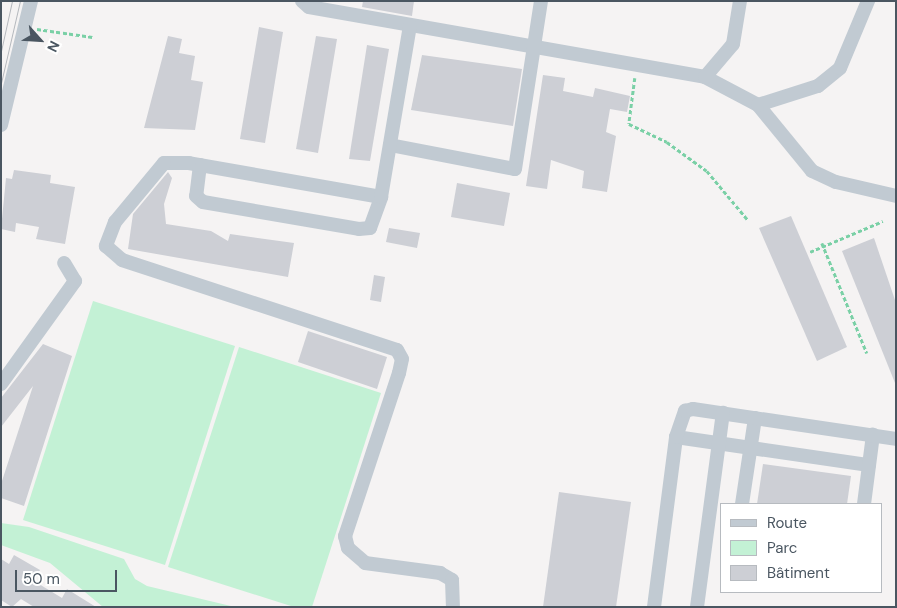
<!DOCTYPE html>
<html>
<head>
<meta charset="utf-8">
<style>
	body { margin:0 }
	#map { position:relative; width:897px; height:608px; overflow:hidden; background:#f5f3f3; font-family:"DM Sans",sans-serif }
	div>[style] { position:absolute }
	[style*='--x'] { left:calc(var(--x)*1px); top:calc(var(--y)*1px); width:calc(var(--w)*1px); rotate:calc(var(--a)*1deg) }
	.green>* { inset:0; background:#c3f1d5 }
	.building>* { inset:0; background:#cdcfd5 }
	.path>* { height:2.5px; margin-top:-1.25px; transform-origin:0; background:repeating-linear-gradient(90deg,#7ad0a6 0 4px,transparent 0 6.5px) }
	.minor>* { height:14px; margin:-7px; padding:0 7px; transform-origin:7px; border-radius:7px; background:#c1cad2 }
	.tram>* { height:1px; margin:-0.5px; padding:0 0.5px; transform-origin:0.5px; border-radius:0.5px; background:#b5b8bd }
	span { translate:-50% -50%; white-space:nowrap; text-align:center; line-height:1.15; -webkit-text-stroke:4px #fff; paint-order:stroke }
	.frame { position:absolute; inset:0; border:2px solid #4a5661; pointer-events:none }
	.legend { position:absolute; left:720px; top:503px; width:162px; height:90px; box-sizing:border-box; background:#fff; border:1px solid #b7bbc0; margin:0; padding:6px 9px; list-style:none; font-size:15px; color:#4a5661 }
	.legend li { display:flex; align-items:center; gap:10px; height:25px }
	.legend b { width:25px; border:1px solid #b7bbc0 }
	.north { position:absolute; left:15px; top:15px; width:50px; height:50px; -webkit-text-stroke:4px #fff; paint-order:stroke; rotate:116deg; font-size:14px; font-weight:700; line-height:20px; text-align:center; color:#4a5661 }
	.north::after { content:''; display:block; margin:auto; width:18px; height:22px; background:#4a5661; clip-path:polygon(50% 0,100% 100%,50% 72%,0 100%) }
	.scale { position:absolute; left:15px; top:570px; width:102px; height:22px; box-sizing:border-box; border:2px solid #4a5661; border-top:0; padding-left:6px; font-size:15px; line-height:18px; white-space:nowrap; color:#4a5661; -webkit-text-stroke:4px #fff; paint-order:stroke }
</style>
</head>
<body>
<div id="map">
	<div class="green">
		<i style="clip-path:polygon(93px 301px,235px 346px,165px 565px,23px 520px)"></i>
		<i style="clip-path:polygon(239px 347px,381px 393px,312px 607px,294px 607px,168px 567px)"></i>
		<i style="clip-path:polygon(1px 523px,29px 527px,124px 559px,135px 579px,147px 586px,235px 607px,103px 607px,50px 563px,1px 545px)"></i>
	</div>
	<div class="building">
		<i style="clip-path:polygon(363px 1px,414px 1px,412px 16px,362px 7px)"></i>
		<i style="clip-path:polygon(259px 27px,283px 32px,265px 143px,240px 139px)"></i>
		<i style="clip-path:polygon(168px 36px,182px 39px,179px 53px,195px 56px,191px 80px,203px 82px,195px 130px,144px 128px)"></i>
		<i style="clip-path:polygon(316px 36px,337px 39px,318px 153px,296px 149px)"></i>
		<i style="clip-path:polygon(367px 45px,389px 49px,370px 161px,349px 159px)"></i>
		<i style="clip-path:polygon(422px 55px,522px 69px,513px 126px,411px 110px)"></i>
		<i style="clip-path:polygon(543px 75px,565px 78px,563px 91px,593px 97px,595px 88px,630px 96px,627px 112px,610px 109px,606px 132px,616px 136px,607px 192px,582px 188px,584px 171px,551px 160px,547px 189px,526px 186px)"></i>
		<i style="clip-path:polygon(14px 170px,51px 175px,50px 183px,75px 187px,65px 244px,36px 239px,39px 227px,16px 223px,15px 232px,1px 229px,6px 178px,12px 179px)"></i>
		<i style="clip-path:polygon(168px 172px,172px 178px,164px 204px,166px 224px,211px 231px,228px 241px,230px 234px,294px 243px,288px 277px,128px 249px,133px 214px)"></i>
		<i style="clip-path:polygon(457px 183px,510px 193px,504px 226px,451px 217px)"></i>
		<i style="clip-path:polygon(791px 216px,847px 347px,817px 361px,759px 228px)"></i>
		<i style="clip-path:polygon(389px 228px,420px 233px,417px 248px,386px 242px)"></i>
		<i style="clip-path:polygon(874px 238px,896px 303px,895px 383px,842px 251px)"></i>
		<i style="clip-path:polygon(374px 275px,385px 277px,381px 302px,370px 300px)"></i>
		<i style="clip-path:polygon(308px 331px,387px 357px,377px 389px,298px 362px)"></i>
		<i style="clip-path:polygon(43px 344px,72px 356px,24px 506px,1px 498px,1px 484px,33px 386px,1px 427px,1px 398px)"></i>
		<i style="clip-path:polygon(763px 464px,851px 476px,847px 504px,757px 504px)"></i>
		<i style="clip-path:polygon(559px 492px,631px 502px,616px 607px,543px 607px)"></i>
		<i style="clip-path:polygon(14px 555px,40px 570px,34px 581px,62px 598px,67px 589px,96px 607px,34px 607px,21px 599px,12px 607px,1px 600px,1px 559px,9px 564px)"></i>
	</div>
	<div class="path">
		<i style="--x:37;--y:29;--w:56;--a:8.3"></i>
		<i style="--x:635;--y:78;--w:46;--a:97.4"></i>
		<i style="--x:629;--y:124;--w:42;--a:25.3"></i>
		<i style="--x:667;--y:142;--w:49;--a:35.9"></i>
		<i style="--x:707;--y:171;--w:64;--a:50.1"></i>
		<i style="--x:822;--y:243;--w:119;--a:67.8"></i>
		<i style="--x:810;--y:252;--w:79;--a:-23"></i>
	</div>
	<div class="minor">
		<i style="--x:302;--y:1;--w:9;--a:41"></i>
		<i style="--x:309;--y:7;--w:402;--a:10"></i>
		<i style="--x:705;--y:77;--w:60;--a:27.8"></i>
		<i style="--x:758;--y:105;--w:85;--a:50.7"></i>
		<i style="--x:812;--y:171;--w:26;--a:25"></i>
		<i style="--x:836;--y:182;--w:62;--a:13.1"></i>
		<i style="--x:705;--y:77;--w:43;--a:-49.7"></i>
		<i style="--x:733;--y:44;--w:44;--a:-80.8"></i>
		<i style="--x:758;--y:105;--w:63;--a:-17.6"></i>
		<i style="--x:818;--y:86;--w:28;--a:-39"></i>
		<i style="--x:840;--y:68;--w:73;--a:-67.3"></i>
		<i style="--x:1;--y:125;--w:128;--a:-76.4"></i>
		<i style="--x:390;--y:145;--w:127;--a:10.9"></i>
		<i style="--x:515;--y:169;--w:170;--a:-81.2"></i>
		<i style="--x:200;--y:165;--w:31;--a:97"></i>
		<i style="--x:196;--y:196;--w:9;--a:41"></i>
		<i style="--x:203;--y:202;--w:158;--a:9.8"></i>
		<i style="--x:359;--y:229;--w:11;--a:-5"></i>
		<i style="--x:370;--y:228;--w:33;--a:-70"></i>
		<i style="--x:381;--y:197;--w:195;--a:-170"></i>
		<i style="--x:189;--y:163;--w:25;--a:180"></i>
		<i style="--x:164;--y:163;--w:77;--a:129.7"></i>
		<i style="--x:115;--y:222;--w:26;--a:111"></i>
		<i style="--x:106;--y:246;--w:21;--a:41"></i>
		<i style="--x:122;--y:260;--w:289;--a:18.1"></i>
		<i style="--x:397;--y:350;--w:10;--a:61"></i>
		<i style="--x:402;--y:359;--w:14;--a:102"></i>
		<i style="--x:399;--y:373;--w:172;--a:108.3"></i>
		<i style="--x:345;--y:536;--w:12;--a:76"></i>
		<i style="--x:348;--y:548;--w:23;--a:41"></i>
		<i style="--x:365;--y:563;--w:76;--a:7.6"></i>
		<i style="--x:440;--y:573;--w:14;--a:30"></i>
		<i style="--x:452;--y:580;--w:27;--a:88"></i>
		<i style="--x:381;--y:197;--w:174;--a:-80.4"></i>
		<i style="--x:1;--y:384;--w:127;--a:-54.3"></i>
		<i style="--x:75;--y:281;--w:21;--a:-121"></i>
		<i style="--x:676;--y:437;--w:195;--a:8.3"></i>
		<i style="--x:742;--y:504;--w:87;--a:-81.4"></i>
		<i style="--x:864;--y:504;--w:70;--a:-82.6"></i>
		<i style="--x:654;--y:607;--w:171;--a:-82.6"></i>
		<i style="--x:676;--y:437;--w:28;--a:-71"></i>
		<i style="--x:685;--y:411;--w:8;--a:-14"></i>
		<i style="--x:693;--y:409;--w:205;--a:8.4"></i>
		<i style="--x:697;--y:607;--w:196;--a:-82.4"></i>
	</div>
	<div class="tram">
		<i style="--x:1;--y:51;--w:51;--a:-77.6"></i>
		<i style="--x:1;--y:83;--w:84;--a:-77"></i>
	</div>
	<div class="frame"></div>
	<ul class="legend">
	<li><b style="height:6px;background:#c1cad2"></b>Route</li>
	<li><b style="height:14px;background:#c3f1d5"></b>Parc</li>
	<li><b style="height:14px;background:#cdcfd5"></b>Bâtiment</li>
	</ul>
	<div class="north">N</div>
	<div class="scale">50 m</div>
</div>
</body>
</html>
